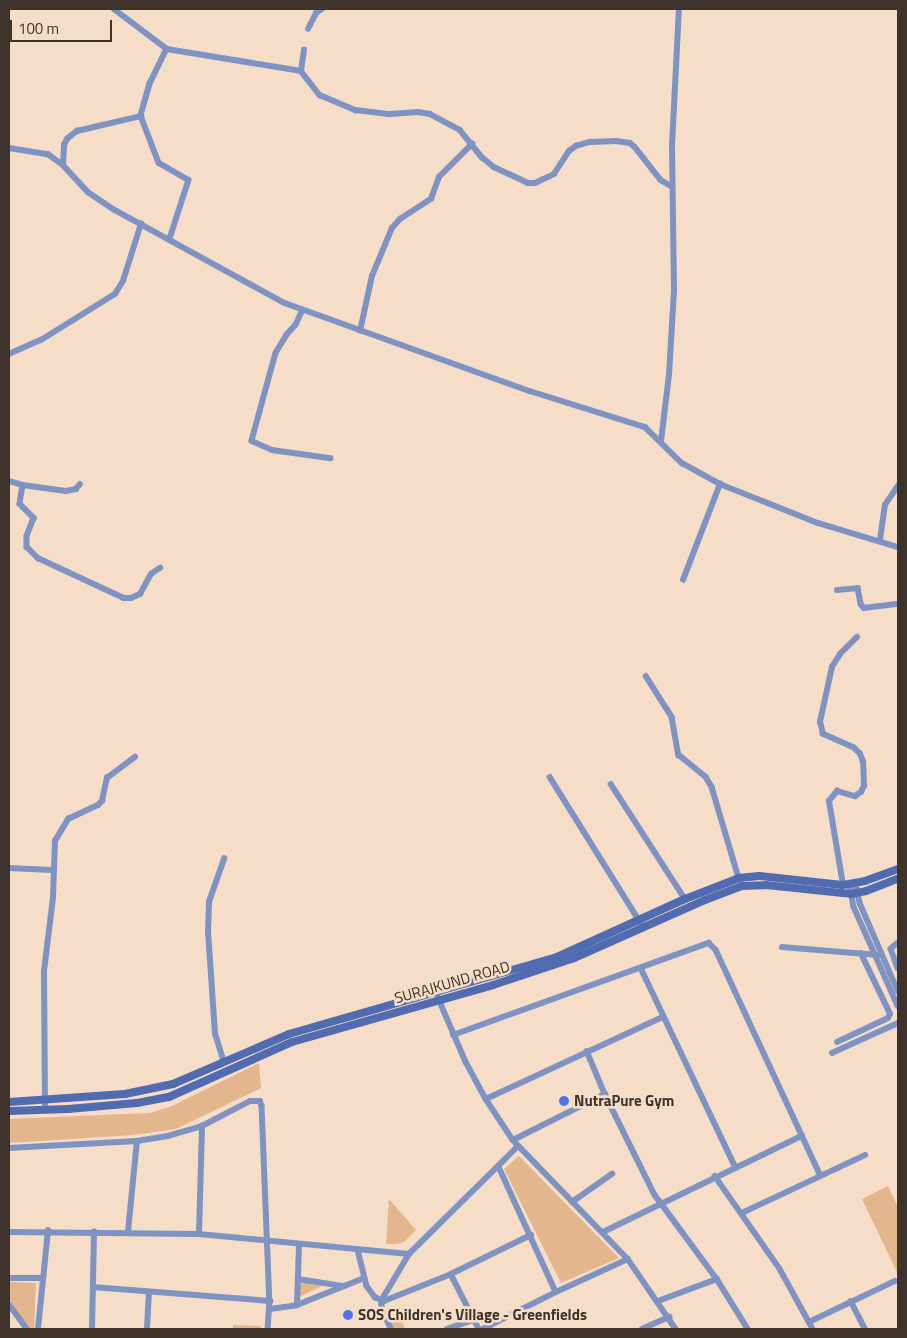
<!DOCTYPE html>
<html>
<head>
<meta charset="utf-8">
<style>
	body { margin:0 }
	#map { position:relative; width:907px; height:1338px; overflow:hidden; background:#f6ddc7; font-family:"Titillium Web",sans-serif }
	div>[style] { position:absolute }
	[style*='--x'] { left:calc(var(--x)*1px); top:calc(var(--y)*1px); width:calc(var(--w)*1px); rotate:calc(var(--a)*1deg) }
	.green>* { inset:0; background:#e3b68e }
	.minor>* { height:5.5px; margin:-2.75px; padding:0 2.75px; transform-origin:2.75px; border-radius:2.75px; background:#7f93c3 }
	.secondary>* { height:8px; margin:-4px; padding:0 4px; transform-origin:4px; border-radius:4px; background:#516bb1 }
	.dots>* { width:14px; height:14px; translate:-50% -50%; box-sizing:border-box; border:2px solid #f6ddc7; border-radius:50% }
	span { translate:-50% -50%; white-space:nowrap; text-align:center; line-height:1.15; -webkit-text-stroke:5px #f6ddc7; paint-order:stroke }
	.street-label { font-size:15px; color:#3d332b }
	.poi-label { font-size:15px; color:#3d332b; font-weight:700 }
	.left { translate:0 -50%; text-align:left }
	.frame { position:absolute; inset:0; border:10px solid #3d332b; pointer-events:none }
	.scale { position:absolute; left:10px; top:20px; width:102px; height:22px; box-sizing:border-box; border:2px solid #3d332b; border-top:0; padding-left:6px; font-size:15px; line-height:18px; white-space:nowrap; color:#3d332b; -webkit-text-stroke:4px #f6ddc7; paint-order:stroke }
</style>
</head>
<body>
<div id="map">
	<div class="green">
		<i style="clip-path:polygon(259px 1063px,261px 1088px,176px 1129px,134px 1135px,9px 1143px,9px 1119px,150px 1113px,172px 1106px)"></i>
		<i style="clip-path:polygon(519px 1156px,619px 1258px,561px 1283px,504px 1169px)"></i>
		<i style="clip-path:polygon(888px 1186px,898px 1207px,898px 1274px,862px 1199px)"></i>
		<i style="clip-path:polygon(389px 1199px,416px 1230px,404px 1242px,396px 1244px,386px 1244px)"></i>
		<i style="clip-path:polygon(299px 1281px,324px 1285px,299px 1297px)"></i>
		<i style="clip-path:polygon(9px 1282px,36px 1283px,34px 1329px,29px 1329px,9px 1299px)"></i>
		<i style="clip-path:polygon(400px 1317px,405px 1329px,394px 1329px,390px 1322px)"></i>
		<i style="clip-path:polygon(233px 1325px,261px 1326px,261px 1329px,233px 1329px)"></i>
	</div>
	<div class="minor">
		<i style="--x:114;--y:9;--w:66;--a:37"></i>
		<i style="--x:167;--y:49;--w:39;--a:116"></i>
		<i style="--x:150;--y:84;--w:33;--a:106"></i>
		<i style="--x:141;--y:116;--w:50;--a:69"></i>
		<i style="--x:159;--y:163;--w:34;--a:30"></i>
		<i style="--x:189;--y:180;--w:62;--a:107.9"></i>
		<i style="--x:308;--y:29;--w:18;--a:-63"></i>
		<i style="--x:316;--y:13;--w:7;--a:-34"></i>
		<i style="--x:167;--y:49;--w:136;--a:9.3"></i>
		<i style="--x:301;--y:71;--w:31;--a:52"></i>
		<i style="--x:320;--y:95;--w:39;--a:23"></i>
		<i style="--x:356;--y:110;--w:34;--a:7"></i>
		<i style="--x:390;--y:114;--w:28;--a:-4"></i>
		<i style="--x:418;--y:112;--w:12;--a:9"></i>
		<i style="--x:430;--y:114;--w:34;--a:28"></i>
		<i style="--x:460;--y:130;--w:35;--a:51"></i>
		<i style="--x:482;--y:157;--w:16;--a:40"></i>
		<i style="--x:494;--y:167;--w:38;--a:25"></i>
		<i style="--x:528;--y:183;--w:7;--a:0"></i>
		<i style="--x:535;--y:183;--w:21;--a:-25"></i>
		<i style="--x:554;--y:174;--w:27;--a:-57"></i>
		<i style="--x:569;--y:151;--w:9;--a:-36"></i>
		<i style="--x:576;--y:146;--w:15;--a:-16"></i>
		<i style="--x:590;--y:142;--w:26;--a:-2"></i>
		<i style="--x:616;--y:141;--w:14;--a:8"></i>
		<i style="--x:630;--y:143;--w:6;--a:39"></i>
		<i style="--x:635;--y:147;--w:42;--a:51.8"></i>
		<i style="--x:661;--y:180;--w:12;--a:31"></i>
		<i style="--x:301;--y:71;--w:21;--a:-82"></i>
		<i style="--x:9;--y:148;--w:39;--a:9"></i>
		<i style="--x:48;--y:154;--w:19;--a:36"></i>
		<i style="--x:63;--y:165;--w:37;--a:47"></i>
		<i style="--x:88;--y:192;--w:30;--a:34"></i>
		<i style="--x:113;--y:209;--w:196;--a:28.7"></i>
		<i style="--x:285;--y:303;--w:260;--a:19.8"></i>
		<i style="--x:530;--y:391;--w:121;--a:17.4"></i>
		<i style="--x:645;--y:427;--w:52;--a:44.2"></i>
		<i style="--x:682;--y:463;--w:43;--a:28.9"></i>
		<i style="--x:720;--y:484;--w:105;--a:21.7"></i>
		<i style="--x:818;--y:523;--w:84;--a:16.7"></i>
		<i style="--x:63;--y:165;--w:20;--a:-87"></i>
		<i style="--x:64;--y:145;--w:7;--a:-63"></i>
		<i style="--x:67;--y:139;--w:13;--a:-39"></i>
		<i style="--x:77;--y:131;--w:66;--a:-13.2"></i>
		<i style="--x:303;--y:310;--w:17;--a:115"></i>
		<i style="--x:296;--y:325;--w:13;--a:132"></i>
		<i style="--x:287;--y:335;--w:21;--a:121"></i>
		<i style="--x:276;--y:353;--w:91;--a:105.3"></i>
		<i style="--x:252;--y:441;--w:22;--a:24"></i>
		<i style="--x:272;--y:450;--w:59;--a:7.9"></i>
		<i style="--x:360;--y:331;--w:56;--a:-77.7"></i>
		<i style="--x:372;--y:276;--w:52;--a:-67.4"></i>
		<i style="--x:392;--y:228;--w:12;--a:-48"></i>
		<i style="--x:400;--y:219;--w:37;--a:-33"></i>
		<i style="--x:431;--y:199;--w:23;--a:-70"></i>
		<i style="--x:439;--y:177;--w:47;--a:-45"></i>
		<i style="--x:9;--y:354;--w:35;--a:-24"></i>
		<i style="--x:41;--y:340;--w:87;--a:-31.9"></i>
		<i style="--x:115;--y:294;--w:15;--a:-58"></i>
		<i style="--x:123;--y:281;--w:60;--a:-72.5"></i>
		<i style="--x:661;--y:441;--w:66;--a:-83.1"></i>
		<i style="--x:669;--y:375;--w:85;--a:-86.6"></i>
		<i style="--x:674;--y:290;--w:144;--a:-90.8"></i>
		<i style="--x:672;--y:146;--w:137;--a:-87.1"></i>
		<i style="--x:9;--y:481;--w:15;--a:16"></i>
		<i style="--x:23;--y:485;--w:19;--a:99"></i>
		<i style="--x:20;--y:504;--w:20;--a:45"></i>
		<i style="--x:34;--y:518;--w:19;--a:111"></i>
		<i style="--x:27;--y:536;--w:11;--a:90"></i>
		<i style="--x:27;--y:547;--w:16;--a:45"></i>
		<i style="--x:38;--y:558;--w:95;--a:24.9"></i>
		<i style="--x:124;--y:598;--w:7;--a:0"></i>
		<i style="--x:131;--y:598;--w:10;--a:-24"></i>
		<i style="--x:140;--y:594;--w:23;--a:-61"></i>
		<i style="--x:151;--y:574;--w:11;--a:-34"></i>
		<i style="--x:23;--y:485;--w:43;--a:7.9"></i>
		<i style="--x:66;--y:491;--w:10;--a:-11"></i>
		<i style="--x:76;--y:489;--w:6;--a:-51"></i>
		<i style="--x:880;--y:540;--w:35;--a:-82"></i>
		<i style="--x:885;--y:505;--w:23;--a:-56"></i>
		<i style="--x:683;--y:580;--w:103;--a:-68.9"></i>
		<i style="--x:837;--y:590;--w:21;--a:-5"></i>
		<i style="--x:858;--y:588;--w:16;--a:79"></i>
		<i style="--x:861;--y:604;--w:5;--a:53"></i>
		<i style="--x:864;--y:608;--w:34;--a:-7"></i>
		<i style="--x:646;--y:676;--w:49;--a:57.6"></i>
		<i style="--x:672;--y:717;--w:39;--a:80"></i>
		<i style="--x:679;--y:755;--w:35;--a:39"></i>
		<i style="--x:706;--y:777;--w:12;--a:59"></i>
		<i style="--x:712;--y:787;--w:95;--a:73.5"></i>
		<i style="--x:550;--y:777;--w:172;--a:58.1"></i>
		<i style="--x:611;--y:784;--w:137;--a:57.2"></i>
		<i style="--x:9;--y:868;--w:43;--a:2.7"></i>
		<i style="--x:856;--y:884;--w:19;--a:78"></i>
		<i style="--x:860;--y:903;--w:96;--a:66.6"></i>
		<i style="--x:843;--y:885;--w:85;--a:-99.5"></i>
		<i style="--x:829;--y:801;--w:13;--a:-51"></i>
		<i style="--x:837;--y:791;--w:19;--a:16"></i>
		<i style="--x:855;--y:796;--w:7;--a:-34"></i>
		<i style="--x:861;--y:792;--w:7;--a:-63"></i>
		<i style="--x:864;--y:786;--w:24;--a:-92"></i>
		<i style="--x:863;--y:762;--w:9;--a:-111"></i>
		<i style="--x:860;--y:754;--w:8;--a:-135"></i>
		<i style="--x:854;--y:748;--w:34;--a:-156"></i>
		<i style="--x:823;--y:734;--w:12;--a:-104"></i>
		<i style="--x:820;--y:722;--w:56;--a:-77.7"></i>
		<i style="--x:832;--y:667;--w:15;--a:-58"></i>
		<i style="--x:840;--y:654;--w:24;--a:-45"></i>
		<i style="--x:850;--y:885;--w:22;--a:80"></i>
		<i style="--x:854;--y:907;--w:108;--a:66"></i>
		<i style="--x:898;--y:943;--w:9;--a:139"></i>
		<i style="--x:891;--y:949;--w:20;--a:70"></i>
		<i style="--x:782;--y:947;--w:96;--a:4.8"></i>
		<i style="--x:641;--y:968;--w:219;--a:64.6"></i>
		<i style="--x:438;--y:997;--w:71;--a:66.7"></i>
		<i style="--x:466;--y:1062;--w:42;--a:61.6"></i>
		<i style="--x:486;--y:1099;--w:49;--a:56.6"></i>
		<i style="--x:513;--y:1140;--w:165;--a:46"></i>
		<i style="--x:628;--y:1259;--w:85;--a:55.6"></i>
		<i style="--x:453;--y:1035;--w:272;--a:-19.8"></i>
		<i style="--x:709;--y:943;--w:10;--a:45"></i>
		<i style="--x:716;--y:950;--w:249;--a:65.1"></i>
		<i style="--x:837;--y:1042;--w:56;--a:-25.2"></i>
		<i style="--x:888;--y:1018;--w:4;--a:-63"></i>
		<i style="--x:890;--y:1014;--w:67;--a:-115.8"></i>
		<i style="--x:587;--y:1051;--w:47;--a:67.3"></i>
		<i style="--x:605;--y:1094;--w:113;--a:63.7"></i>
		<i style="--x:655;--y:1195;--w:104;--a:53.6"></i>
		<i style="--x:717;--y:1279;--w:59;--a:58.2"></i>
		<i style="--x:832;--y:1053;--w:72;--a:-24.4"></i>
		<i style="--x:224;--y:1063;--w:30;--a:-107"></i>
		<i style="--x:215;--y:1034;--w:102;--a:-93.9"></i>
		<i style="--x:208;--y:932;--w:30;--a:-88"></i>
		<i style="--x:209;--y:902;--w:46;--a:-70.8"></i>
		<i style="--x:486;--y:1099;--w:195;--a:-24.9"></i>
		<i style="--x:45;--y:1111;--w:140;--a:-90.4"></i>
		<i style="--x:44;--y:971;--w:74;--a:-83"></i>
		<i style="--x:53;--y:898;--w:57;--a:-88"></i>
		<i style="--x:55;--y:841;--w:26;--a:-59"></i>
		<i style="--x:68;--y:819;--w:33;--a:-25"></i>
		<i style="--x:98;--y:805;--w:6;--a:-45"></i>
		<i style="--x:102;--y:801;--w:24;--a:-78"></i>
		<i style="--x:107;--y:778;--w:35;--a:-37"></i>
		<i style="--x:513;--y:1140;--w:103;--a:-26.6"></i>
		<i style="--x:9;--y:1148;--w:128;--a:-3.1"></i>
		<i style="--x:137;--y:1141;--w:31;--a:-9"></i>
		<i style="--x:168;--y:1136;--w:35;--a:-16"></i>
		<i style="--x:202;--y:1126;--w:54;--a:-27.5"></i>
		<i style="--x:250;--y:1101;--w:10;--a:0"></i>
		<i style="--x:260;--y:1101;--w:5;--a:68"></i>
		<i style="--x:262;--y:1106;--w:195;--a:87.7"></i>
		<i style="--x:270;--y:1301;--w:28;--a:94"></i>
		<i style="--x:499;--y:1167;--w:137;--a:65.5"></i>
		<i style="--x:715;--y:1176;--w:113;--a:55"></i>
		<i style="--x:780;--y:1269;--w:68;--a:61.2"></i>
		<i style="--x:572;--y:1202;--w:49;--a:-35"></i>
		<i style="--x:742;--y:1213;--w:136;--a:-25.2"></i>
		<i style="--x:9;--y:1232;--w:190;--a:0.6"></i>
		<i style="--x:199;--y:1234;--w:211;--a:5.4"></i>
		<i style="--x:128;--y:1232;--w:91;--a:-84.4"></i>
		<i style="--x:603;--y:1232;--w:221;--a:-25.8"></i>
		<i style="--x:199;--y:1234;--w:108;--a:-88.4"></i>
		<i style="--x:358;--y:1250;--w:37;--a:76"></i>
		<i style="--x:367;--y:1286;--w:14;--a:54"></i>
		<i style="--x:375;--y:1297;--w:10;--a:24"></i>
		<i style="--x:384;--y:1301;--w:72;--a:-21.9"></i>
		<i style="--x:451;--y:1274;--w:89;--a:-26"></i>
		<i style="--x:451;--y:1274;--w:62;--a:63"></i>
		<i style="--x:9;--y:1278;--w:34;--a:0"></i>
		<i style="--x:298;--y:1279;--w:46;--a:8.8"></i>
		<i style="--x:93;--y:1287;--w:178;--a:4.5"></i>
		<i style="--x:658;--y:1301;--w:63;--a:-20.4"></i>
		<i style="--x:851;--y:1301;--w:31;--a:63"></i>
		<i style="--x:9;--y:1304;--w:31;--a:54"></i>
		<i style="--x:297;--y:1305;--w:60;--a:-88.1"></i>
		<i style="--x:270;--y:1309;--w:27;--a:-8"></i>
		<i style="--x:297;--y:1305;--w:72;--a:-21.9"></i>
		<i style="--x:809;--y:1322;--w:95;--a:-25.5"></i>
		<i style="--x:38;--y:1329;--w:99;--a:-84.2"></i>
		<i style="--x:92;--y:1329;--w:97;--a:-88.8"></i>
		<i style="--x:147;--y:1329;--w:36;--a:-87"></i>
		<i style="--x:391;--y:1329;--w:20;--a:-117"></i>
		<i style="--x:382;--y:1311;--w:10;--a:-96"></i>
		<i style="--x:381;--y:1301;--w:55;--a:-59.2"></i>
		<i style="--x:409;--y:1254;--w:153;--a:-44.7"></i>
		<i style="--x:447;--y:1329;--w:28;--a:-19"></i>
		<i style="--x:483;--y:1329;--w:82;--a:-26.9"></i>
		<i style="--x:556;--y:1292;--w:79;--a:-24.6"></i>
		<i style="--x:642;--y:1329;--w:30;--a:-24"></i>
	</div>
	<div class="secondary">
		<i style="--x:9;--y:1102;--w:116;--a:-3.9"></i>
		<i style="--x:125;--y:1094;--w:49;--a:-11.8"></i>
		<i style="--x:173;--y:1084;--w:126;--a:-23.3"></i>
		<i style="--x:289;--y:1034;--w:279;--a:-16"></i>
		<i style="--x:557;--y:957;--w:141;--a:-24.4"></i>
		<i style="--x:685;--y:899;--w:58;--a:-21.3"></i>
		<i style="--x:739;--y:878;--w:20;--a:-6"></i>
		<i style="--x:759;--y:876;--w:84;--a:6.1"></i>
		<i style="--x:843;--y:885;--w:22;--a:-10"></i>
		<i style="--x:865;--y:881;--w:35;--a:-20"></i>
		<i style="--x:9;--y:1111;--w:59;--a:-1.9"></i>
		<i style="--x:68;--y:1109;--w:69;--a:-5"></i>
		<i style="--x:137;--y:1103;--w:33;--a:-11"></i>
		<i style="--x:169;--y:1097;--w:135;--a:-24.1"></i>
		<i style="--x:292;--y:1042;--w:209;--a:-15.8"></i>
		<i style="--x:493;--y:985;--w:85;--a:-18.4"></i>
		<i style="--x:574;--y:958;--w:143;--a:-23.9"></i>
		<i style="--x:705;--y:900;--w:40;--a:-21"></i>
		<i style="--x:742;--y:886;--w:24;--a:-2"></i>
		<i style="--x:766;--y:885;--w:85;--a:6"></i>
		<i style="--x:851;--y:894;--w:15;--a:-11"></i>
		<i style="--x:866;--y:891;--w:34;--a:-21"></i>
	</div>
	<div class="dots">
		<i style="left:564px;top:1101px;background:#4f74e8"></i>
		<i style="left:348px;top:1315px;background:#4f74e8"></i>
	</div>
	<div class="street-label">
		<span style="left:452px;top:982px;rotate:-16deg">SURAJKUND ROAD</span>
	</div>
	<div class="poi-label">
		<span class="left" style="left:574px;top:1101px">NutraPure Gym</span>
		<span class="left" style="left:358px;top:1315px">SOS Children's Village - Greenfields</span>
	</div>
	<div class="frame"></div>
	<div class="scale">100 m</div>
</div>
</body>
</html>
